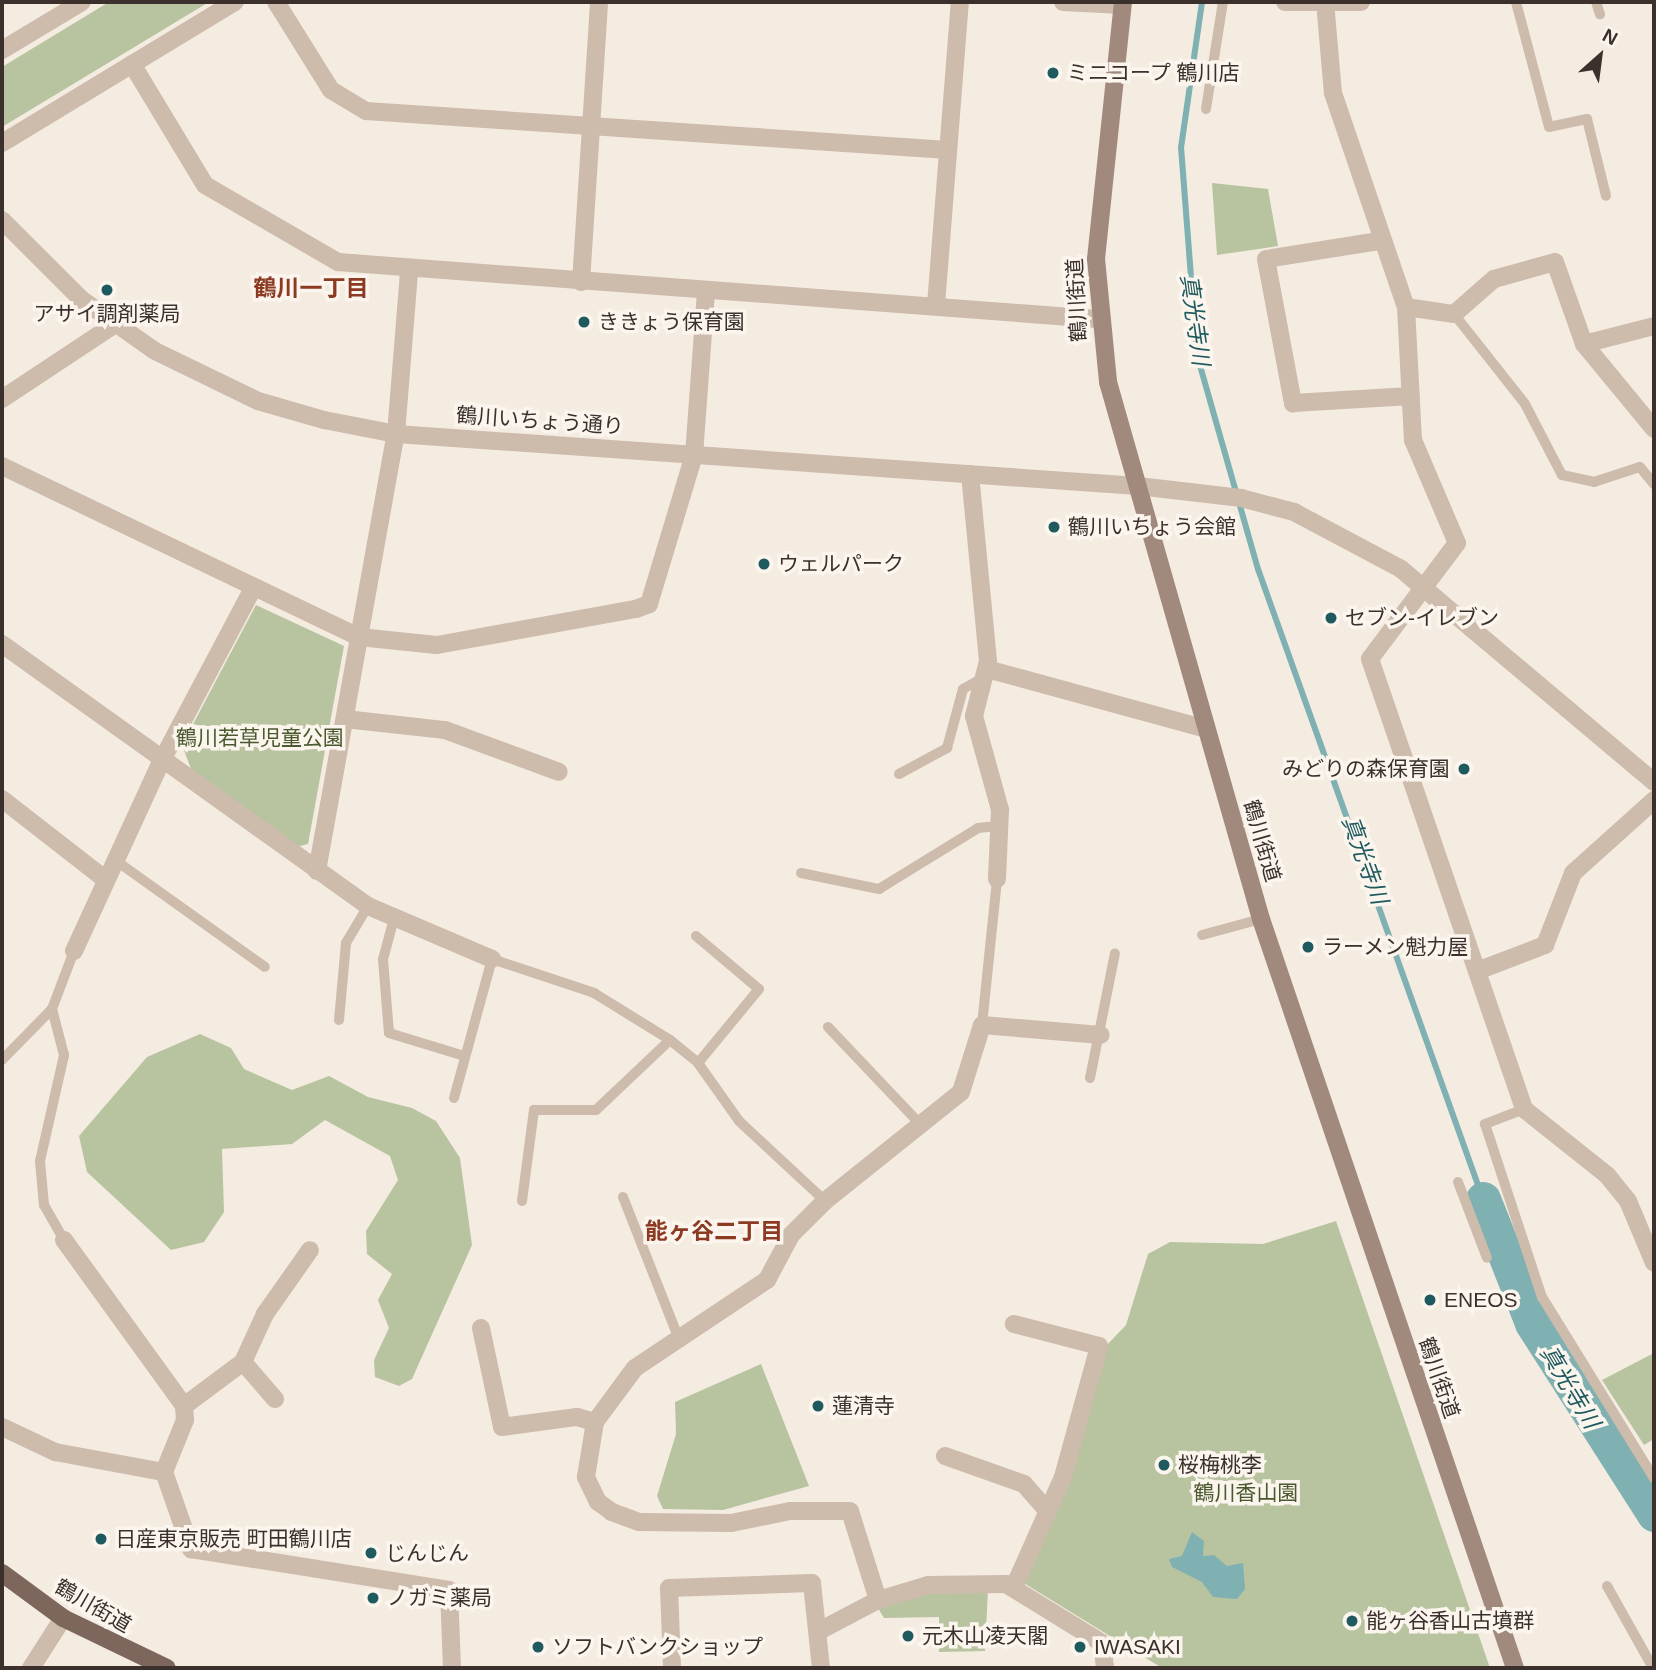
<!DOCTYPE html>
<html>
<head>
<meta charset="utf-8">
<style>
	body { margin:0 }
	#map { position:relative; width:1656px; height:1670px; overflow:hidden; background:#f4ebe1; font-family:Helvetica,"Noto Sans JP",sans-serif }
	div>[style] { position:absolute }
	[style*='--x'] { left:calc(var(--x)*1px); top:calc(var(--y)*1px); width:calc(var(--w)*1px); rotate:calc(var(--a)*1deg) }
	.green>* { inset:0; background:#b8c4a0 }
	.water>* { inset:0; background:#7fb0b2 }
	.stream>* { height:6px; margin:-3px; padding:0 3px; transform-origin:3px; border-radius:3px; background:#7fb0b2 }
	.river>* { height:35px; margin:-17.5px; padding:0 17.5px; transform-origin:17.5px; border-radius:17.5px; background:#7fb0b2 }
	.service>* { height:10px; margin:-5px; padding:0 5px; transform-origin:5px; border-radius:5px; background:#cdbbac }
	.minor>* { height:18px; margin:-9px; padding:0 9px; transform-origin:9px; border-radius:9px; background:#cdbbac }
	.tertiary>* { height:18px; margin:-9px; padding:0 9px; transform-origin:9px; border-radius:9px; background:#cdbbac }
	.secondary>* { height:18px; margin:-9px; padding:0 9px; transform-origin:9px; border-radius:9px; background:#a18a7d }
	.primary>* { height:18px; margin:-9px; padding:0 9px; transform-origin:9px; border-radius:9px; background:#7d675c }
	.dots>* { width:19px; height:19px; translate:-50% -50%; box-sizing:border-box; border:4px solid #fbf5ee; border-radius:50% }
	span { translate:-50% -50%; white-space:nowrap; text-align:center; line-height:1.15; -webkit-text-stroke:7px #fbf5ee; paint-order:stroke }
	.poi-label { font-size:21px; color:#3b302b }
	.left { translate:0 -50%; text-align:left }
	.right { translate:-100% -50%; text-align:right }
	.street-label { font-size:21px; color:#3b302b }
	.park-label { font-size:21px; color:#4a5a2e }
	.neighbourhood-label { font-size:23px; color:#8c3b22; font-weight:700 }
	.water-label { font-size:23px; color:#1f5a5e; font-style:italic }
	.frame { position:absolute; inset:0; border:4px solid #3b302b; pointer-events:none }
	.north { position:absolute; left:1565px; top:21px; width:70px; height:70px; -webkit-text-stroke:5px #fbf5ee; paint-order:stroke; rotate:28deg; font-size:19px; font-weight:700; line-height:28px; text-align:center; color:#3b302b }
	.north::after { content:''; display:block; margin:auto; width:24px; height:32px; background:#3b302b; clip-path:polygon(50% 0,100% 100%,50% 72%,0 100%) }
</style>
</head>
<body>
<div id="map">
	<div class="green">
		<i style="clip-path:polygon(109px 2px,209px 2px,2px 127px,2px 67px)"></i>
		<i style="clip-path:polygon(1212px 183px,1268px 189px,1278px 246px,1217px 255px)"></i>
		<i style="clip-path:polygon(256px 605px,344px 646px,308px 844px,296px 847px,193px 774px,182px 745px)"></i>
		<i style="clip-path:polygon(200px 1034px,231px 1048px,244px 1069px,292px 1090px,329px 1076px,368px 1097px,412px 1108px,436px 1121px,460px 1158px,472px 1245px,412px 1379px,399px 1386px,375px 1377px,374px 1360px,389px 1328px,378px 1300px,392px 1274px,367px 1254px,366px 1231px,398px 1180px,390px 1156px,325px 1120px,292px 1144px,222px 1149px,224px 1212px,204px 1242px,171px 1250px,87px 1172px,79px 1136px,147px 1057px)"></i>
		<i style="clip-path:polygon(1336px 1221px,1490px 1668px,1162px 1668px,1022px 1582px,1106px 1346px,1126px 1325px,1148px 1254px,1170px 1242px,1263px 1244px)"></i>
		<i style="clip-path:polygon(1654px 1353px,1654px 1439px,1644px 1445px,1602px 1380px)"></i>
		<i style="clip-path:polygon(761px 1364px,809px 1486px,723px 1510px,663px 1509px,657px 1496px,676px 1434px,675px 1402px)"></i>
		<i style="clip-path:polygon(988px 1589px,985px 1651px,939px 1652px,939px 1617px,884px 1618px,878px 1608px,928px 1593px)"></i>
	</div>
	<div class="water">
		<i style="clip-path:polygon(1192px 1532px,1204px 1541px,1203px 1556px,1214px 1555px,1227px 1566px,1243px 1563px,1245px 1589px,1237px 1599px,1213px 1597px,1202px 1582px,1172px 1567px,1169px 1559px,1182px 1556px)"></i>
	</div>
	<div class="stream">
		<i style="--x:1202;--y:2;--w:147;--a:98.2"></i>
		<i style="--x:1181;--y:147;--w:209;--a:85.6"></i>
		<i style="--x:1197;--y:355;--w:223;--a:74.1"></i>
		<i style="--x:1258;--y:569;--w:669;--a:70.35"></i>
	</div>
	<div class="river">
		<i style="--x:1483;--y:1199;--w:133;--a:68.4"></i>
		<i style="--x:1532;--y:1323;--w:227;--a:57.4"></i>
	</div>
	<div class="service">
		<i style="--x:1516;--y:2;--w:129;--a:75.2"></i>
		<i style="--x:1549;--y:127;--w:39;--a:-12"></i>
		<i style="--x:1587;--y:119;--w:79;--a:76.1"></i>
		<i style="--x:1596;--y:2;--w:13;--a:72"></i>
		<i style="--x:1206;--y:109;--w:108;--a:-81"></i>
		<i style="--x:1454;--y:314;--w:115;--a:51.7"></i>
		<i style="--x:1525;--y:404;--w:80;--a:62.5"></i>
		<i style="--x:1562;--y:475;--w:33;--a:12"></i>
		<i style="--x:1594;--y:482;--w:48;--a:-18.1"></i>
		<i style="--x:1640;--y:467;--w:22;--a:51"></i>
		<i style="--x:899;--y:774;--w:55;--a:-28.4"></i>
		<i style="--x:947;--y:748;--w:61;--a:-74.8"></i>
		<i style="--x:963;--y:689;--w:25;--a:-29"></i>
		<i style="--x:115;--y:860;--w:184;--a:35.5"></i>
		<i style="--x:801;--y:873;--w:80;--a:11.6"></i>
		<i style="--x:879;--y:889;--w:116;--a:-31.6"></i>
		<i style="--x:978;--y:828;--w:20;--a:-6"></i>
		<i style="--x:393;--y:922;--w:38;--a:105"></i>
		<i style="--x:383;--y:959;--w:74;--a:85.4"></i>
		<i style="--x:389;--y:1033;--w:78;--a:17"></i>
		<i style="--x:1202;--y:935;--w:61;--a:-15.2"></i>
		<i style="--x:696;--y:936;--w:82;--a:40.1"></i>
		<i style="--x:759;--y:989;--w:96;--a:129.5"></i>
		<i style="--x:339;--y:1020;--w:77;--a:-84.8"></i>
		<i style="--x:346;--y:943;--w:43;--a:-59.3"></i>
		<i style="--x:982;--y:1025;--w:147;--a:-84.1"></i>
		<i style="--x:828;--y:1027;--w:135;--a:46.5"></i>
		<i style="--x:2;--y:1060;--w:71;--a:-45.6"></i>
		<i style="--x:1090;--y:1078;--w:127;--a:-78.7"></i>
		<i style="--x:454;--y:1098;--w:144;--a:-74.7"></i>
		<i style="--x:492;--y:959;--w:108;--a:18.4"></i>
		<i style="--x:594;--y:993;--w:89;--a:31.7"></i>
		<i style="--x:670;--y:1040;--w:36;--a:39"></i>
		<i style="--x:698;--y:1063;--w:71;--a:54.7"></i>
		<i style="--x:739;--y:1121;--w:117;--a:42.9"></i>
		<i style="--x:1524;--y:1109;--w:42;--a:159"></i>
		<i style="--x:1485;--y:1124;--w:182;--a:71.8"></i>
		<i style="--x:1542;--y:1297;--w:213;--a:58.3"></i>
		<i style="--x:1458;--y:1182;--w:81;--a:69.1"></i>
		<i style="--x:623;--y:1197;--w:153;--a:68.5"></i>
		<i style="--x:522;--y:1201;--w:92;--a:-82.5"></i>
		<i style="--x:534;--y:1110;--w:62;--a:0"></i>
		<i style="--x:596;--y:1110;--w:102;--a:-43.4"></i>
		<i style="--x:64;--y:1240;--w:40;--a:-119.7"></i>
		<i style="--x:44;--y:1205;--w:44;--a:-95.2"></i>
		<i style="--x:40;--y:1161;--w:109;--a:-77.2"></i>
		<i style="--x:64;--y:1055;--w:48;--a:-104.6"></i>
		<i style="--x:52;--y:1009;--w:62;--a:-69.2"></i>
		<i style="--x:1607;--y:1586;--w:94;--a:60.7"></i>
	</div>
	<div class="minor">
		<i style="--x:276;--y:2;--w:104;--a:58"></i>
		<i style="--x:331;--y:90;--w:41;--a:31"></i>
		<i style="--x:366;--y:111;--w:583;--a:3.83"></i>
		<i style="--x:1063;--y:2;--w:59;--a:2.9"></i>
		<i style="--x:1325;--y:2;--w:91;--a:85"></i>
		<i style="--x:1333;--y:93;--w:226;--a:71.2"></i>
		<i style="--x:1406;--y:307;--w:133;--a:87"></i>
		<i style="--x:1413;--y:440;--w:112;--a:66.9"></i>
		<i style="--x:1457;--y:543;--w:145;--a:126.9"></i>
		<i style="--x:1370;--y:659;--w:476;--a:71.1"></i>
		<i style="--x:1524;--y:1109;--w:106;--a:38.5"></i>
		<i style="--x:1607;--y:1175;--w:33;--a:51"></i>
		<i style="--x:1628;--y:1201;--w:67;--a:67.2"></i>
		<i style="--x:2;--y:50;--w:93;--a:-31"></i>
		<i style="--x:132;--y:64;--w:141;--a:58.9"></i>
		<i style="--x:205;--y:185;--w:154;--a:30.1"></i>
		<i style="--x:338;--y:262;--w:761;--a:4.29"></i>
		<i style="--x:2;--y:143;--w:272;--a:-31.2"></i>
		<i style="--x:1379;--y:241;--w:114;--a:170.9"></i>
		<i style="--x:1266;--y:259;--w:147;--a:79.4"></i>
		<i style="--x:1293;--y:403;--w:118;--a:-3.4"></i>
		<i style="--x:581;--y:282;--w:281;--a:-86.3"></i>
		<i style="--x:936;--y:305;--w:304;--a:-85.5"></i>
		<i style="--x:1406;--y:307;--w:49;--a:8.3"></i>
		<i style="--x:1454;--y:314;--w:53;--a:-41.2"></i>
		<i style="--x:1494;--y:279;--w:63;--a:-15.6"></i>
		<i style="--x:1555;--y:262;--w:87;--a:70.5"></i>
		<i style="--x:1584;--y:344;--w:72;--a:-14.4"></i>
		<i style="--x:1584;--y:344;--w:110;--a:50.5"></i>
		<i style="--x:2;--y:399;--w:134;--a:-33.5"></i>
		<i style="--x:2;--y:466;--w:396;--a:25.6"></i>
		<i style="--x:359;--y:637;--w:78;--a:5.9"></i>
		<i style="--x:437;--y:645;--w:202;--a:-10.3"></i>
		<i style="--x:636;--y:609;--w:14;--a:-21"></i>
		<i style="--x:649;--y:604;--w:156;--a:-73.2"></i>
		<i style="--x:694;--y:455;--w:164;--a:-85.8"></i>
		<i style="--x:970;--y:474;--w:188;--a:84.5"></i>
		<i style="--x:988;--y:661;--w:57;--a:104.3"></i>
		<i style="--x:974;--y:716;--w:98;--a:74.5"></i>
		<i style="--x:1000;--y:810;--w:69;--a:92.5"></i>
		<i style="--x:2;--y:644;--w:450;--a:35.6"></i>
		<i style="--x:368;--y:906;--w:135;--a:23.1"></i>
		<i style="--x:987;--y:669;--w:227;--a:15.3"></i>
		<i style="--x:345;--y:719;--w:101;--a:6.3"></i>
		<i style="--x:445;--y:730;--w:121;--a:20.2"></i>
		<i style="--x:2;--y:799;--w:132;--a:37.9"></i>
		<i style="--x:317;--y:871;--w:444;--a:-79.8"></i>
		<i style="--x:396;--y:434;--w:164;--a:-85.4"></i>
		<i style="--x:74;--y:951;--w:208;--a:-65.3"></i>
		<i style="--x:161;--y:762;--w:197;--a:-62.1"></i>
		<i style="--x:1477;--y:971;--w:73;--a:-20.9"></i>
		<i style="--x:1545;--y:945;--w:77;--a:-68.7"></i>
		<i style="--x:1573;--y:873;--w:109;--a:-42"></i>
		<i style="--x:64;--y:1240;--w:205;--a:54.1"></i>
		<i style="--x:184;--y:1406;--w:14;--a:86"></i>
		<i style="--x:185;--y:1420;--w:56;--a:112"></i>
		<i style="--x:164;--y:1472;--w:82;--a:70.7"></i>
		<i style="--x:191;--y:1549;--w:261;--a:9"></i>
		<i style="--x:449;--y:1590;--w:78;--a:87.8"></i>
		<i style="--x:481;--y:1328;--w:101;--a:78"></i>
		<i style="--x:502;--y:1427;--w:76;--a:-7.6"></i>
		<i style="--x:577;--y:1417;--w:19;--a:16"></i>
		<i style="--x:243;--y:1362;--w:53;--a:-65.4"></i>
		<i style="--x:265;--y:1314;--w:78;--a:-54.9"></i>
		<i style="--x:184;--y:1406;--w:74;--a:-36.7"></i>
		<i style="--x:243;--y:1362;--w:49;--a:49.1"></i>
		<i style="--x:2;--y:1427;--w:59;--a:25.3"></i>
		<i style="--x:55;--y:1452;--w:111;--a:10.4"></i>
		<i style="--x:945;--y:1456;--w:84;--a:19.5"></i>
		<i style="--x:1024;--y:1484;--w:35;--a:49"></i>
		<i style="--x:1014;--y:1587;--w:120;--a:-66"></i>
		<i style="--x:1063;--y:1477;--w:136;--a:-74.6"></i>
		<i style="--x:1099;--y:1346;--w:88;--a:-165.5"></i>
		<i style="--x:878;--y:1600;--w:93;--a:-107.5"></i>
		<i style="--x:850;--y:1511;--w:60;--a:180"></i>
		<i style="--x:790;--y:1511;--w:60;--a:168.5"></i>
		<i style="--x:731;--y:1523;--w:92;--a:-179.4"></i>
		<i style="--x:639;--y:1522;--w:29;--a:-160"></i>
		<i style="--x:612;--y:1512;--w:17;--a:-144"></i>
		<i style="--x:598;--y:1502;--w:28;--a:-116"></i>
		<i style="--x:586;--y:1477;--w:56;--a:-80.7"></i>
		<i style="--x:595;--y:1422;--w:67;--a:-53.5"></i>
		<i style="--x:635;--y:1368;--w:159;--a:-33.7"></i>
		<i style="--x:767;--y:1280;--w:51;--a:-61.9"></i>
		<i style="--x:791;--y:1235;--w:48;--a:-45"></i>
		<i style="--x:825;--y:1201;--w:174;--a:-38.7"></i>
		<i style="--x:961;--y:1092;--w:70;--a:-72.6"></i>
		<i style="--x:982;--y:1025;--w:119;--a:4.8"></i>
		<i style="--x:819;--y:1631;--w:67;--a:-27.7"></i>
		<i style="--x:878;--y:1600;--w:52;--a:-16.7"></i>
		<i style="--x:928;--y:1585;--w:78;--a:-0.7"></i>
		<i style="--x:1006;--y:1584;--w:113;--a:31.6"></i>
		<i style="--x:1102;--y:1643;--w:25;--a:83"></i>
		<i style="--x:31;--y:1668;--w:59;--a:-57.4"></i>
		<i style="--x:672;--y:1668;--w:80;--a:-92.1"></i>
		<i style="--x:669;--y:1588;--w:143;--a:-2"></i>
		<i style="--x:812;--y:1583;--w:85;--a:84"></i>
	</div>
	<div class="tertiary">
		<i style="--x:1285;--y:2;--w:76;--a:0"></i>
		<i style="--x:2;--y:220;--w:112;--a:45"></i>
		<i style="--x:81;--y:299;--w:90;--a:35.1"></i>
		<i style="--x:155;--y:351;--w:114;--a:25.9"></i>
		<i style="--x:258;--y:401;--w:69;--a:16.1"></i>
		<i style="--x:324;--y:420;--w:73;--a:11"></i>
		<i style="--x:396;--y:434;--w:744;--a:4.01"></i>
		<i style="--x:1138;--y:486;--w:104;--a:6.6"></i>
		<i style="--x:1241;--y:498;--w:55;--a:14.8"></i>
		<i style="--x:1294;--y:512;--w:121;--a:28"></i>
		<i style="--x:1401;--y:569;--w:331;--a:40.1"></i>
	</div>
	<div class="secondary">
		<i style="--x:1123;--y:2;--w:258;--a:96"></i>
		<i style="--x:1096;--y:259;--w:124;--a:84.4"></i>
		<i style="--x:1108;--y:382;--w:558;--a:74.1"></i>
		<i style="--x:1261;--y:919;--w:791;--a:71.27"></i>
	</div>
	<div class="primary">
		<i style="--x:2;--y:1573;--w:76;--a:36.4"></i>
		<i style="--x:63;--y:1618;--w:115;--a:25.7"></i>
	</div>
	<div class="dots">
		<i style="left:1053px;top:73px;background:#1f5a5e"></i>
		<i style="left:107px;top:290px;background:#1f5a5e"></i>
		<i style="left:584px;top:322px;background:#1f5a5e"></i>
		<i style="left:1054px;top:527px;background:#1f5a5e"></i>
		<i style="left:764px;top:564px;background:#1f5a5e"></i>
		<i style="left:1331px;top:618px;background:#1f5a5e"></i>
		<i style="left:1464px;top:769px;background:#1f5a5e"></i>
		<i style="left:1308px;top:947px;background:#1f5a5e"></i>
		<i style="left:1430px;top:1300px;background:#1f5a5e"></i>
		<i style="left:818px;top:1406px;background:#1f5a5e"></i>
		<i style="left:1164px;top:1465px;background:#1f5a5e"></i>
		<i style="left:101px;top:1539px;background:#1f5a5e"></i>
		<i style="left:371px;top:1553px;background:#1f5a5e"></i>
		<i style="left:373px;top:1598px;background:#1f5a5e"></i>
		<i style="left:1352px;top:1621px;background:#1f5a5e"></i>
		<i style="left:908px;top:1636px;background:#1f5a5e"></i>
		<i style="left:538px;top:1647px;background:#1f5a5e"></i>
		<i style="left:1080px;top:1647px;background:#1f5a5e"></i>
	</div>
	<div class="poi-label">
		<span class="left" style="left:1067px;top:73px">ミニコープ 鶴川店</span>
		<span style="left:107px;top:314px">アサイ調剤薬局</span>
		<span class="left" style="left:598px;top:322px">ききょう保育園</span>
		<span class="left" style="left:1068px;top:527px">鶴川いちょう会館</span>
		<span class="left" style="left:778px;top:564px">ウェルパーク</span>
		<span class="left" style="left:1345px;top:618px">セブン-イレブン</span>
		<span class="right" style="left:1450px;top:769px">みどりの森保育園</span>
		<span class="left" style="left:1322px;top:947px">ラーメン魁力屋</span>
		<span class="left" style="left:1444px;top:1300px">ENEOS</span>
		<span class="left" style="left:832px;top:1406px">蓮清寺</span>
		<span class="left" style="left:1178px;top:1465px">桜梅桃李</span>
		<span class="left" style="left:115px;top:1539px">日産東京販売 町田鶴川店</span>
		<span class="left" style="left:385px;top:1553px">じんじん</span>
		<span class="left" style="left:387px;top:1598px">ノガミ薬局</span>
		<span class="left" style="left:1366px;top:1621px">能ヶ谷香山古墳群</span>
		<span class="left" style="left:922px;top:1636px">元木山凌天閣</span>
		<span class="left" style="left:552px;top:1647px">ソフトバンクショップ</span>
		<span class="left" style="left:1094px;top:1647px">IWASAKI</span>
	</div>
	<div class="street-label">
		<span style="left:1077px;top:300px;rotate:-93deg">鶴川街道</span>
		<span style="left:540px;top:421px;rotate:4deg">鶴川いちょう通り</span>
		<span style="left:1262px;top:841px;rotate:74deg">鶴川街道</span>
		<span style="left:1439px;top:1378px;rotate:71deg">鶴川街道</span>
		<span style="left:93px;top:1606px;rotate:30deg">鶴川街道</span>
	</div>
	<div class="park-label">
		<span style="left:260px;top:738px">鶴川若草児童公園</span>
		<span style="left:1246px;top:1493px">鶴川香山園</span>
	</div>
	<div class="neighbourhood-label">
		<span style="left:311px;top:288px">鶴川一丁目</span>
		<span style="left:714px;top:1231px">能ヶ谷二丁目</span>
	</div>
	<div class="water-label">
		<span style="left:1195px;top:320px;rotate:82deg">真光寺川</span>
		<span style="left:1365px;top:860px;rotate:70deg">真光寺川</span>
		<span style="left:1570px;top:1387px;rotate:59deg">真光寺川</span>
	</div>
	<div class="frame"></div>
	<div class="north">N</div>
</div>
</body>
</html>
